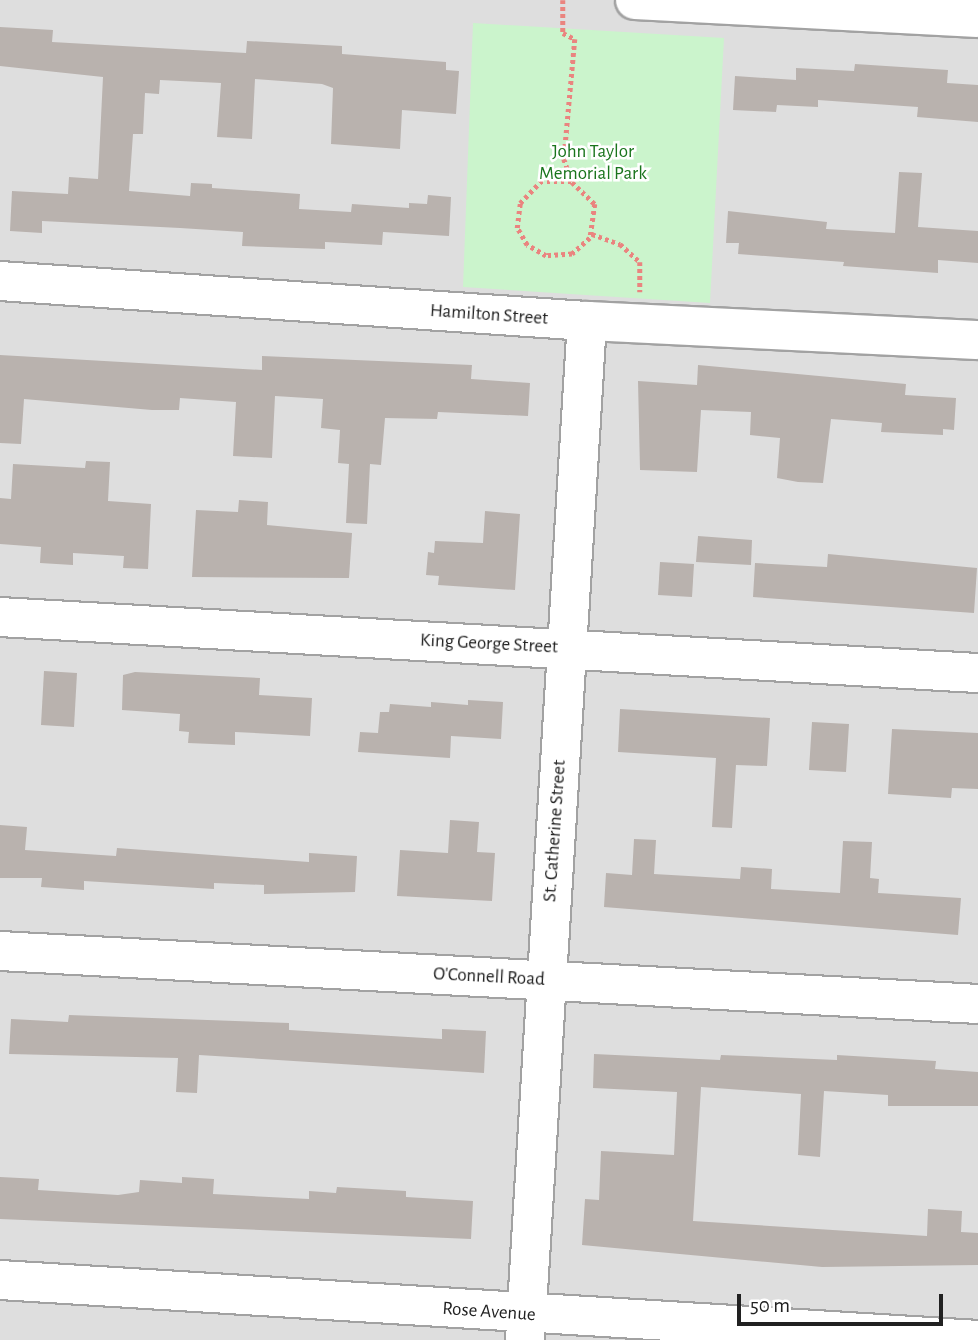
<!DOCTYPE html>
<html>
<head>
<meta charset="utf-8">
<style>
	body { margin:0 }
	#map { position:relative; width:978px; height:1340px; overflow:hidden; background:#f0ede8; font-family:"Alegreya Sans",sans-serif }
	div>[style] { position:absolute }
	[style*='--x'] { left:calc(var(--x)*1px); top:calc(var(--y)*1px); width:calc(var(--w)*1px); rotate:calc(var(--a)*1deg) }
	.residential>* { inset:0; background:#dedede }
	.park>* { inset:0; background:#cbf4cc }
	.building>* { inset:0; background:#b9b2ae }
	.path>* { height:4.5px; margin-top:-2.25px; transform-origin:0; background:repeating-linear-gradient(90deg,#ea847f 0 3.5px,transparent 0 7px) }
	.roads { filter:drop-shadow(2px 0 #a2a2a2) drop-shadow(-2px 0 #a2a2a2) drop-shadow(0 2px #a2a2a2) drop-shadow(0 -2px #a2a2a2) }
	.minor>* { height:38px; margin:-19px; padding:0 19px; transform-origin:19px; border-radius:19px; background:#fff }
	span { translate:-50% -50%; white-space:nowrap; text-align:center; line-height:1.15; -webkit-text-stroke:5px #fff; paint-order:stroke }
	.park-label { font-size:19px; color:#19741c }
	.street-label { font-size:19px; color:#212121 }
	.scale { position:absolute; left:737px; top:1294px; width:206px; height:32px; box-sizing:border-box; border:4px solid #212121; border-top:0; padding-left:9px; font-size:21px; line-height:24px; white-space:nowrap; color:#212121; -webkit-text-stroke:5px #fff; paint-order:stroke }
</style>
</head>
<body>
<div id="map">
	<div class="residential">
		<i style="clip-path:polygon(0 0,978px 0,978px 1340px,0 1340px)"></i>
	</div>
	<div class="park">
		<i style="clip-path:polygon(473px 23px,724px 38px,710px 303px,463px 287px)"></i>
	</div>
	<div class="building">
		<i style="clip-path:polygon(0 27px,53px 30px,52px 42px,246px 53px,247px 41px,342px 46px,342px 54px,446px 62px,446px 70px,459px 71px,456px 114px,402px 110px,400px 149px,331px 144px,333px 88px,322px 84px,255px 79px,252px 139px,217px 137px,221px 83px,160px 80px,159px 94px,145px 93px,143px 134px,133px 134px,129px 191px,190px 196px,191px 183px,212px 184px,212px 188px,300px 194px,299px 209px,351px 212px,352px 204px,409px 208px,409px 203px,427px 204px,428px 195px,451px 197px,449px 236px,383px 232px,382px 245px,325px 242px,325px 249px,242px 246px,243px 232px,180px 228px,42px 221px,42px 233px,10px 231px,12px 191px,68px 194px,69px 177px,98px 179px,103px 77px,0 66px)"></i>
		<i style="clip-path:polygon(855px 64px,948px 70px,947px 83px,978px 85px,978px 122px,917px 117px,918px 107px,818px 100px,818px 107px,777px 105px,776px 112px,733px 110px,735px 76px,796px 80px,796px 68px,854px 71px)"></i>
		<i style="clip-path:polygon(899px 172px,922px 173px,918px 227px,978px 231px,978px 263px,938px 260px,938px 273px,843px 266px,844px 262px,738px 254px,739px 243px,726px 243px,728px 211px,827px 222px,826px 229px,895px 233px)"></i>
		<i style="clip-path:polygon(0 355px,262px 370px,262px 356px,472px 365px,471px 379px,530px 383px,528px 416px,438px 412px,437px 419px,385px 418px,381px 465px,370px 464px,367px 524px,346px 523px,349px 464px,338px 463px,340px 430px,321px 428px,323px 399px,275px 396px,272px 458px,233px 456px,236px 402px,180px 398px,179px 410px,152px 410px,24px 399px,21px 444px,0 443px)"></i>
		<i style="clip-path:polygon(698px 365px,906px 384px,905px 395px,956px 398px,954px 430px,943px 429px,943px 435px,881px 432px,882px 423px,831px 419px,823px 483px,798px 482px,777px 478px,780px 438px,750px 435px,751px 412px,701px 410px,697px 472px,640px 470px,638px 381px,697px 385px)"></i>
		<i style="clip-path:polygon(86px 461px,110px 462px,108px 501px,151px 504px,148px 569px,123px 568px,124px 556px,73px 553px,73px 565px,40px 563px,41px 547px,0 544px,0 498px,11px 499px,13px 464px,85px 468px)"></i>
		<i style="clip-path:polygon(239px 500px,268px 502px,267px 525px,352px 533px,349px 578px,192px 577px,196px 510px,238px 512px)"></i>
		<i style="clip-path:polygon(485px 511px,520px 514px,515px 590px,438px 585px,439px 576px,426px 575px,428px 552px,434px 553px,435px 541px,483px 543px)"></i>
		<i style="clip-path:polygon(698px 536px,752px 540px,751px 565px,696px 562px)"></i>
		<i style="clip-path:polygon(828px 554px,977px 568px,974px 613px,753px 597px,755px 563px,827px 567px)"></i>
		<i style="clip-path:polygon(660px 562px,694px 564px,692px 597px,658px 595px)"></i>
		<i style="clip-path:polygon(44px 671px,77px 673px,74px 727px,41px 725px)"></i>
		<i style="clip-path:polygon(135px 672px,260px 678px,259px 695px,312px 698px,310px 736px,235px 732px,235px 745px,188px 743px,189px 732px,179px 731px,180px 714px,122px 710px,123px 675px)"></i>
		<i style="clip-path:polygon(468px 700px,503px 702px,501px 739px,451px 736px,450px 758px,358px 752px,360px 732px,378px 733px,380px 712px,389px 712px,390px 704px,431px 707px,431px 702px,468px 705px)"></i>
		<i style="clip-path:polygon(620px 709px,770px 718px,767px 766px,736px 765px,732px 828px,712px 827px,716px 758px,618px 752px)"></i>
		<i style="clip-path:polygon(812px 722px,849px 724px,846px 772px,809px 770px)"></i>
		<i style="clip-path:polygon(892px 729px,978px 733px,978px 789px,952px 788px,951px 798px,888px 794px)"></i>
		<i style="clip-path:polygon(450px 820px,479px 822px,477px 852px,495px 853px,492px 901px,397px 896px,400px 850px,448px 853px)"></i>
		<i style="clip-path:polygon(0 825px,27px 827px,25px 850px,116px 856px,117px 848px,309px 862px,309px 853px,357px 856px,355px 892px,264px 894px,264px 885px,214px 883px,214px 889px,84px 881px,84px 890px,41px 887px,42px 878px,0 878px)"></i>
		<i style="clip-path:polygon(634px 839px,656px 840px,654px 874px,740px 879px,741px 867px,772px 869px,771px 889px,840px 893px,843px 841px,872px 842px,870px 878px,879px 879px,878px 893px,961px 898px,958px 935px,604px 907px,606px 873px,632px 875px)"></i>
		<i style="clip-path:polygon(69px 1015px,289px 1023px,289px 1030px,442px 1039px,442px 1029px,486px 1031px,484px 1073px,199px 1055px,197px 1093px,176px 1092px,178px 1058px,9px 1054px,11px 1019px,68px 1022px)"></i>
		<i style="clip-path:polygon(594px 1054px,720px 1060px,721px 1055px,837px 1060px,837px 1055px,936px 1061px,935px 1069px,978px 1072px,978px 1106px,888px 1106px,888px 1095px,824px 1091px,820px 1157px,798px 1155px,801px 1094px,701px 1087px,693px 1221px,927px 1236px,928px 1209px,962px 1211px,961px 1232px,978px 1233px,978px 1265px,822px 1267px,582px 1245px,585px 1199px,599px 1200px,601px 1151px,674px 1155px,677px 1092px,593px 1088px)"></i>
		<i style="clip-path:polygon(0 1177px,39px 1179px,38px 1190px,118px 1195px,139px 1192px,140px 1180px,182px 1183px,182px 1177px,214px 1179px,213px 1194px,309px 1199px,309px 1191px,336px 1193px,337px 1187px,406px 1191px,406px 1197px,473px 1201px,471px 1239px,0 1219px)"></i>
	</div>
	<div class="path">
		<i style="--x:563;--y:0;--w:33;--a:90"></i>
		<i style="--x:563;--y:33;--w:13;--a:27"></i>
		<i style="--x:575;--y:39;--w:121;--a:95.2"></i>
		<i style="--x:564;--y:159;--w:24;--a:71"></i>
		<i style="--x:572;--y:182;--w:32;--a:44"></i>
		<i style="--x:595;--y:204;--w:34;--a:98"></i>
		<i style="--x:590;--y:238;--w:24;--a:138"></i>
		<i style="--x:572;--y:254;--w:26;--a:176"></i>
		<i style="--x:546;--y:256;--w:22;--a:-150"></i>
		<i style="--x:527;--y:245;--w:20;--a:-120"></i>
		<i style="--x:517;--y:228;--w:25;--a:-83"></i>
		<i style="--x:520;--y:203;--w:29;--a:-46"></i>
		<i style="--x:540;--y:182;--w:32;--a:0"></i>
		<i style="--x:592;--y:234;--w:30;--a:20"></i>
		<i style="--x:620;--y:244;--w:27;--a:42"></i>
		<i style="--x:640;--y:262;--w:30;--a:90"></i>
	</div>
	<div class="roads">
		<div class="minor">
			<i style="--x:635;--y:0;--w:343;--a:3"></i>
			<i style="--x:0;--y:281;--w:588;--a:3.9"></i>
			<i style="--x:587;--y:321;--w:391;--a:2.8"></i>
			<i style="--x:0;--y:617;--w:980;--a:3.28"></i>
			<i style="--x:0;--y:951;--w:979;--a:3.1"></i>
			<i style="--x:0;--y:1280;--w:980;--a:3.51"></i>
			<i style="--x:525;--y:1340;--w:1021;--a:-86.52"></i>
		</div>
	</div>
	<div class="park-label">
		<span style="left:593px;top:163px">John Taylor<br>Memorial Park</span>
	</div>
	<div class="street-label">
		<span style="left:489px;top:315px;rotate:4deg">Hamilton Street</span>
		<span style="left:489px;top:644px;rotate:3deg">King George Street</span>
		<span style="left:555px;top:831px;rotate:-86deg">St. Catherine Street</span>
		<span style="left:489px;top:977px;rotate:3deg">O'Connell Road</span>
		<span style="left:489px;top:1312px;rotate:4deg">Rose Avenue</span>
	</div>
	<div class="scale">50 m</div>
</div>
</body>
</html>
